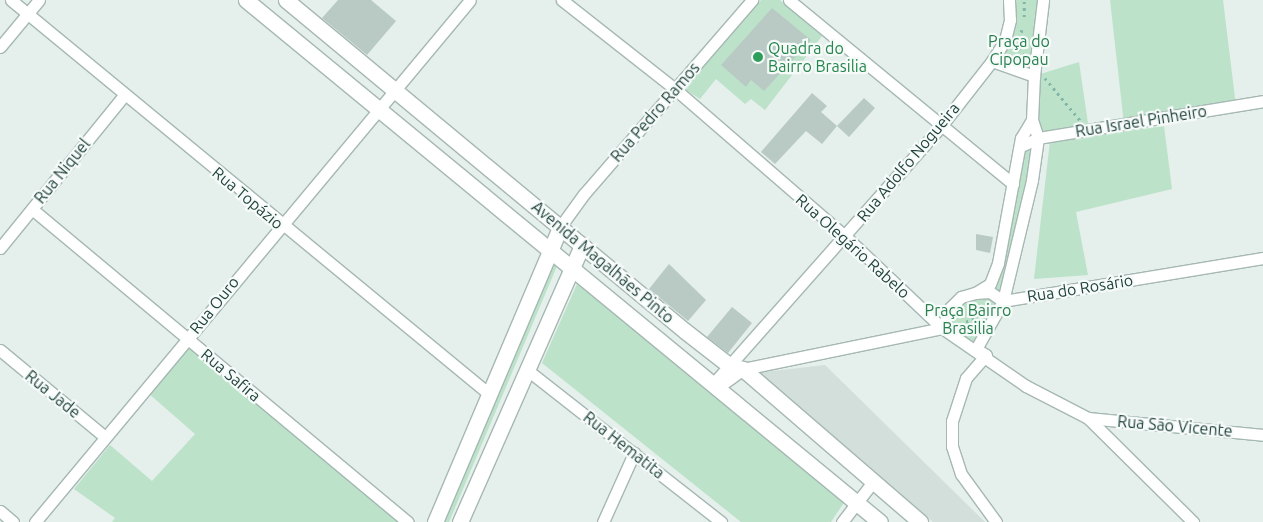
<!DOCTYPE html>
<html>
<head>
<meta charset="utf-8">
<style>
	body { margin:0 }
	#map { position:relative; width:1263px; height:522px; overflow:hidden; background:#e5efeb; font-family:Ubuntu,sans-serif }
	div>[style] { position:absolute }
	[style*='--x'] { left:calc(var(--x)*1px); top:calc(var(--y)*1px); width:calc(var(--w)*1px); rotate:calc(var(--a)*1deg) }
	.built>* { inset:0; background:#d2dfda }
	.green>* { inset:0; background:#bce2c9 }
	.building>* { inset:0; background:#b9cac4 }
	.path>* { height:2.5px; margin-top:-1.25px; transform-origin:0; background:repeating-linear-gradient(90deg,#82b6a9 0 2.5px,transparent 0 6.5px) }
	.roads { filter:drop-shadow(1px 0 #a6b8b3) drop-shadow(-1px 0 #a6b8b3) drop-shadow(0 1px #a6b8b3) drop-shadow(0 -1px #a6b8b3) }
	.street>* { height:11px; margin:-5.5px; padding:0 5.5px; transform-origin:5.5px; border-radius:5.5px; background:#fff }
	.secondary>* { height:15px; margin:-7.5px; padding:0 7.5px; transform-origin:7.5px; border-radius:7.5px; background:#fff }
	.dots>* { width:14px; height:14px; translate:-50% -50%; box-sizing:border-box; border:2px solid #f6fbf9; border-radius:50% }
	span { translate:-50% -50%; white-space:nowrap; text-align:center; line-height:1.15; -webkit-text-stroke:4.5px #f6fbf9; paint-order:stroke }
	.park-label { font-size:16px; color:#277f4f }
	.leisure-label { font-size:16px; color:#27864d }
	.left { translate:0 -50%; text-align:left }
	.street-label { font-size:16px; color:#21433d }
</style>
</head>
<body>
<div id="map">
	<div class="built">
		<i style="clip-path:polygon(825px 365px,985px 522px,933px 522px,756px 373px)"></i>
	</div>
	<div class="green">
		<i style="clip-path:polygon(761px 0,780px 0,822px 36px,765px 110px,751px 99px,745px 104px,716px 79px,700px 99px,683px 88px)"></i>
		<i style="clip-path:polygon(1009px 0,1042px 0,1034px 76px,1079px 62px,1089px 130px,1038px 138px,1033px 76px,992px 61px,1006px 37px)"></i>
		<i style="clip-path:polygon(1110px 0,1223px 0,1236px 106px,1124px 124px)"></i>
		<i style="clip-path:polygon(1164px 126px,1172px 189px,1076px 212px,1088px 275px,1034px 279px,1050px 141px)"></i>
		<i style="clip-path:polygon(1035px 142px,1028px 184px,1000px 297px,992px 290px,1023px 147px)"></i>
		<i style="clip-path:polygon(550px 261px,557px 266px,449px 522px,438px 522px)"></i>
		<i style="clip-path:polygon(581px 275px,845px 501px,831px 522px,741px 522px,542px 363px)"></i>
		<i style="clip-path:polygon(975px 293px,1003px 301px,976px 349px,942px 328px,950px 308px)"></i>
		<i style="clip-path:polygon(186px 345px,401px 522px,112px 522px,115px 518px,74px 489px,110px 445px,152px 481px,195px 434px,147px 392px)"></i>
	</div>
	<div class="building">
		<i style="clip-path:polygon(338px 0,371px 0,396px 21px,367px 55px,322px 18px)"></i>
		<i style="clip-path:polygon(772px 8px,811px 40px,764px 91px,751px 80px,746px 87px,721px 65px)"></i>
		<i style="clip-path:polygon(812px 93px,827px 106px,821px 112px,837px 126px,822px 144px,806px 131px,775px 164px,761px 152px)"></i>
		<i style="clip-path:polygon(864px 98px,875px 108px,849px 137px,837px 126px)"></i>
		<i style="clip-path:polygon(976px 234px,993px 237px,990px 253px,976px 250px)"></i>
		<i style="clip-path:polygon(669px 264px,706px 300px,688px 321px,649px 289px)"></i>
		<i style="clip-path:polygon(732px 307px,752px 323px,728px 353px,707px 337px)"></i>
	</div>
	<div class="path">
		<i style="--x:1024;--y:17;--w:17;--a:-90"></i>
		<i style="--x:1022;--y:30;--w:19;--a:102"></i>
		<i style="--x:1018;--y:49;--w:7;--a:45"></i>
		<i style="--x:1045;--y:78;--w:55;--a:50.2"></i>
		<i style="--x:966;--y:322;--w:12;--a:-31"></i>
		<i style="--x:976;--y:316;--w:12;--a:-90"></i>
		<i style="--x:976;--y:323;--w:7;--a:-90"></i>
		<i style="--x:976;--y:316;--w:9;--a:-41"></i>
	</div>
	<div class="roads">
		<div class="street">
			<i style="--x:11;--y:0;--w:618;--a:39.49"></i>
			<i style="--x:562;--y:0;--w:144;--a:38.2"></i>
			<i style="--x:675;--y:89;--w:225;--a:40.9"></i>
			<i style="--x:845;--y:236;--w:134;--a:43.5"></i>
			<i style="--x:942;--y:328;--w:102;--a:34.6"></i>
			<i style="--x:1026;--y:386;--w:70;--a:27.3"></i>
			<i style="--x:1088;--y:418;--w:148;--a:44.7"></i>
			<i style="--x:789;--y:0;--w:290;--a:39.4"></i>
			<i style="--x:0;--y:47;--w:61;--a:-50.3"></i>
			<i style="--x:992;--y:61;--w:25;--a:-58"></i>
			<i style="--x:1005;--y:40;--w:21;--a:-76"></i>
			<i style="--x:1010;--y:20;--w:20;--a:-93"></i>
			<i style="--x:1021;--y:146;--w:19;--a:-25"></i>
			<i style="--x:1038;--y:138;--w:228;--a:-9.3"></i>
			<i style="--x:32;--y:209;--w:489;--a:39.8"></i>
			<i style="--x:560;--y:227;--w:41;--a:-54"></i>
			<i style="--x:584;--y:194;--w:257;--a:-49.1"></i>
			<i style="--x:0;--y:248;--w:198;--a:-50.9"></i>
			<i style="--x:977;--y:292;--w:15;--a:-32"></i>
			<i style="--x:990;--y:284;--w:22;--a:-69"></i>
			<i style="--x:998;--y:263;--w:127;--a:-79.6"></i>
			<i style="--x:1021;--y:138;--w:21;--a:-59"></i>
			<i style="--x:0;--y:350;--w:136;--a:39.6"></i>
			<i style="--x:526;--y:369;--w:248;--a:38.1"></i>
			<i style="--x:713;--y:384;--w:344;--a:-48.5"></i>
			<i style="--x:941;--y:126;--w:83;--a:-51.9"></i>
			<i style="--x:992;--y:61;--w:45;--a:19.7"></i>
			<i style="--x:717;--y:388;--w:32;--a:-36"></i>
			<i style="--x:743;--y:369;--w:203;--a:-11.6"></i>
			<i style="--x:942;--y:328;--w:22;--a:-68"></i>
			<i style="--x:950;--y:308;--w:16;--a:-45"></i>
			<i style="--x:961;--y:297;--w:15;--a:-16"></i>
			<i style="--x:975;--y:293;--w:15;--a:-4"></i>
			<i style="--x:990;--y:292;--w:16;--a:35"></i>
			<i style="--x:1003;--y:301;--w:264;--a:-9.4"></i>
			<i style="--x:1088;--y:418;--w:176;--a:5.5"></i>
			<i style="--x:0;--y:511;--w:17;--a:40"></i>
			<i style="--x:35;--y:522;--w:679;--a:-50.19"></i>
			<i style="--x:603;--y:522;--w:76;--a:-65.8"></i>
			<i style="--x:842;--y:522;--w:49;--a:-52.4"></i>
			<i style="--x:996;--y:522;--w:59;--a:-126.1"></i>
			<i style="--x:961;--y:474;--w:29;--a:-108"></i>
			<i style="--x:952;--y:446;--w:25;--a:-90"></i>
			<i style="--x:952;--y:421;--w:45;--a:-72"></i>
			<i style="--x:966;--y:378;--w:30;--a:-49"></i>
			<i style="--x:986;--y:355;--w:12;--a:-149"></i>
			<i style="--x:976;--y:349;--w:55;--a:-60.6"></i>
			<i style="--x:1003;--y:301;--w:124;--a:-76.5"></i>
			<i style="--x:1032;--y:180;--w:42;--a:-81.9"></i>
			<i style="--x:1038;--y:138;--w:19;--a:-108"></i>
			<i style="--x:1032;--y:120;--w:44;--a:-87.4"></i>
			<i style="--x:1034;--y:76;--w:77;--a:-83.2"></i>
		</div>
		<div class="secondary">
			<i style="--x:246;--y:0;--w:821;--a:39.47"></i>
			<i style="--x:286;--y:0;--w:518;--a:39.68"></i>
			<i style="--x:685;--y:331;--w:57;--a:37.9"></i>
			<i style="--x:730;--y:366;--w:13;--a:13"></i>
			<i style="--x:743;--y:369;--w:234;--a:40.8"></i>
			<i style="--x:435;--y:522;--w:320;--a:-67"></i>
			<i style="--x:460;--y:522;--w:303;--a:-66.2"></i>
		</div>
	</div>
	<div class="dots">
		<i style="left:758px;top:57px;background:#2e9e5b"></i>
	</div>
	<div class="park-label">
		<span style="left:1019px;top:50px">Praça do<br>Cipopau</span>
		<span style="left:968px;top:319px">Praça Bairro<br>Brasilia</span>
	</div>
	<div class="leisure-label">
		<span class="left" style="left:768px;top:57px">Quadra do<br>Bairro Brasilia</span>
	</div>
	<div class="street-label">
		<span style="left:655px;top:112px;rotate:-49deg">Rua Pedro Ramos</span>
		<span style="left:1141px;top:121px;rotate:-9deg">Rua Israel Pinheiro</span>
		<span style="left:908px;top:162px;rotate:-50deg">Rua Adolfo Nogueira</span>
		<span style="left:62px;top:171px;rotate:-51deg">Rua Niquel</span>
		<span style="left:248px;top:198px;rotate:40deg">Rua Topázio</span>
		<span style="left:853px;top:246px;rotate:42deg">Rua Olegário Rabelo</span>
		<span style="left:603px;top:262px;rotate:40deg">Avenida Magalhães Pinto</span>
		<span style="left:1080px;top:288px;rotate:-9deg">Rua do Rosário</span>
		<span style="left:214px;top:305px;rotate:-51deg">Rua Ouro</span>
		<span style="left:231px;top:375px;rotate:40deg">Rua Safira</span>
		<span style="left:53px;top:394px;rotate:39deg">Rua Jade</span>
		<span style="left:1175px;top:426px;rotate:5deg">Rua São Vicente</span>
		<span style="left:624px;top:445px;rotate:38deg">Rua Hematita</span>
	</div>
</div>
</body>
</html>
